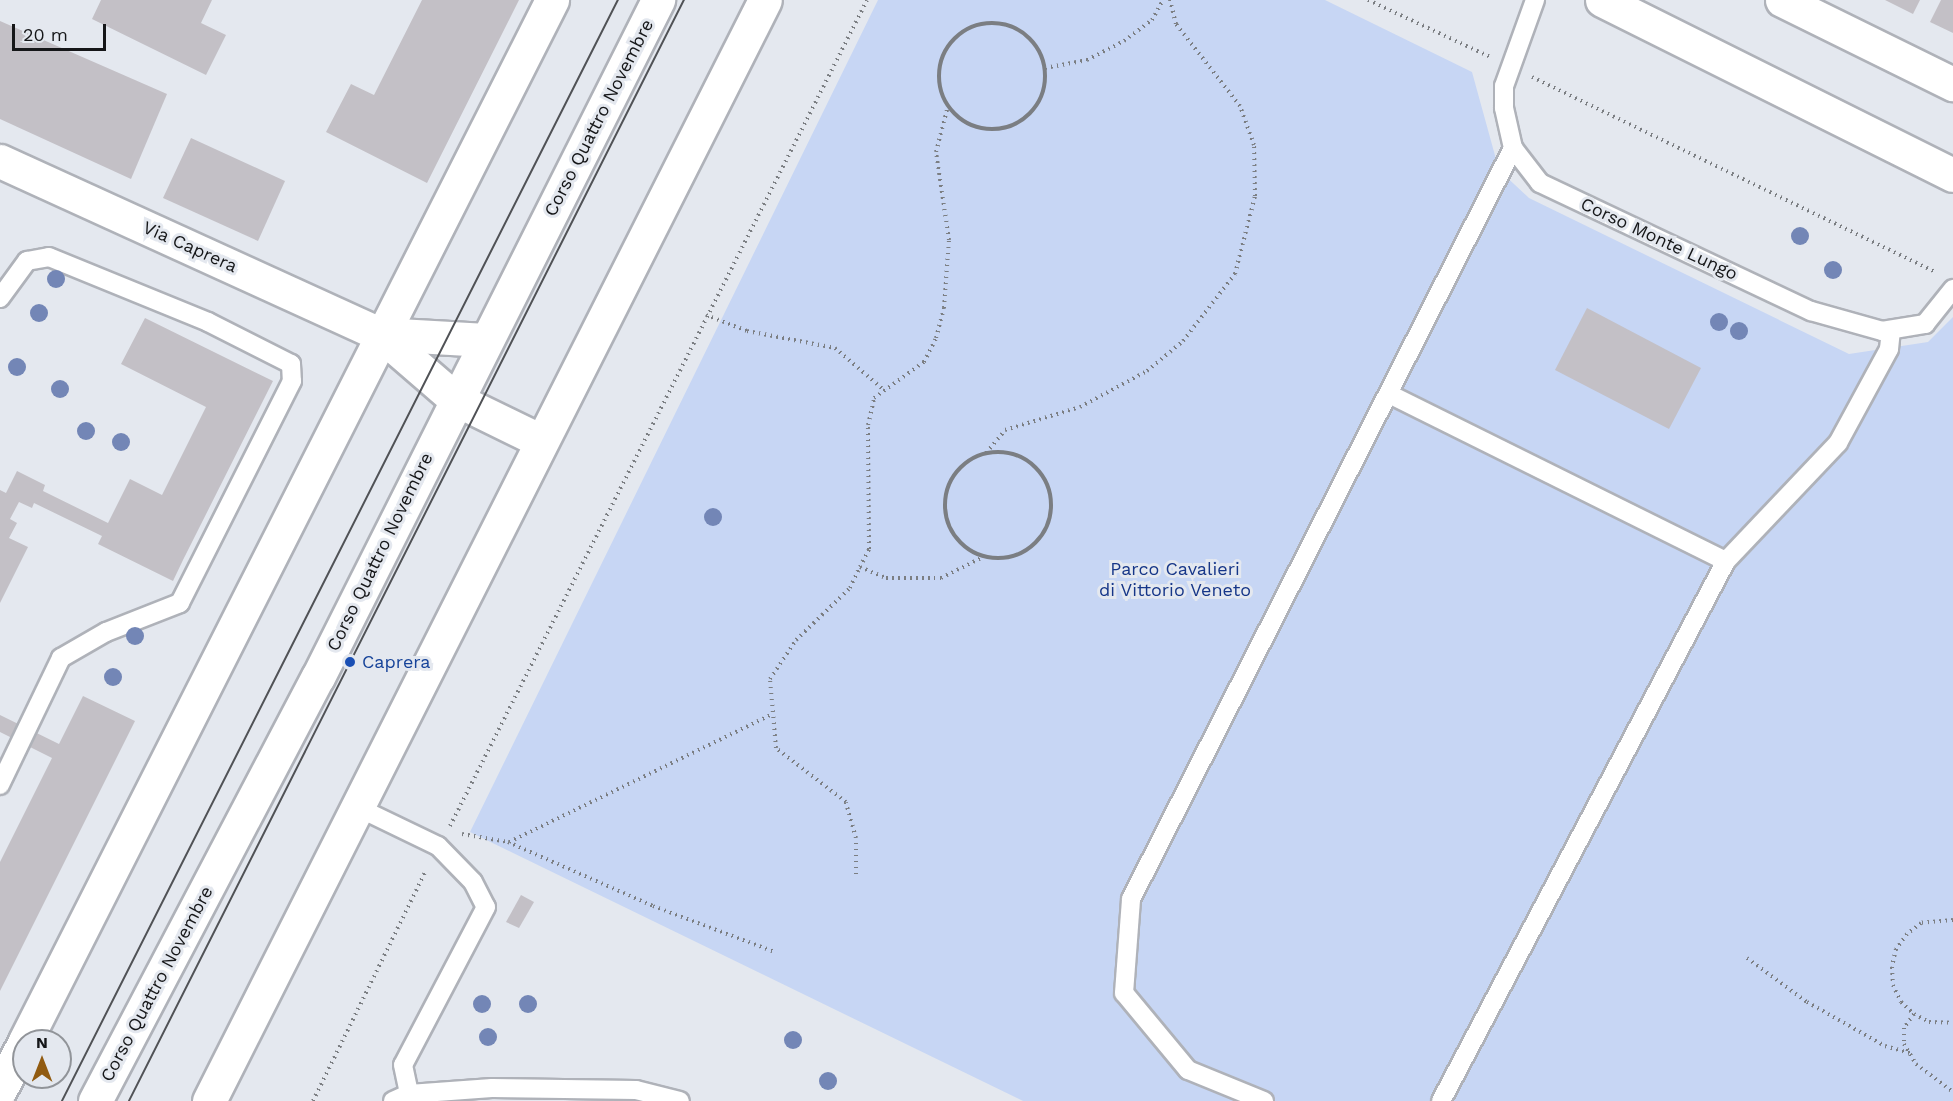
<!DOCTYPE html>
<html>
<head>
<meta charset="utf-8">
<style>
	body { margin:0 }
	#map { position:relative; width:1953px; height:1101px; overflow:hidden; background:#e4e8ef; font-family:"Work Sans",sans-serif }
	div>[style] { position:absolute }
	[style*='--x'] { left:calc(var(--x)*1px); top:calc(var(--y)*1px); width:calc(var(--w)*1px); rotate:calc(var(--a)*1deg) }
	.green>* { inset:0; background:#c7d6f4 }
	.building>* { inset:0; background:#c3c0c6 }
	.path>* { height:4px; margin-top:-2px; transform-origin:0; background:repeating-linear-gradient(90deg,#7b7e82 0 1.5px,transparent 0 6px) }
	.path>.ring { margin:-2px; padding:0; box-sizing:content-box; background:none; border:4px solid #7b7e82; border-radius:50% }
	.roads { filter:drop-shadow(2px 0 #afb2b9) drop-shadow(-2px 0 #afb2b9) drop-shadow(0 2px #afb2b9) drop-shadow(0 -2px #afb2b9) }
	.lane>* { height:18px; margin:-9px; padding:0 9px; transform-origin:9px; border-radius:9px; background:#fff }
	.street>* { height:33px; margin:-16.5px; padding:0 16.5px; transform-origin:16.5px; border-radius:16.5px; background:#fff }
	.secondary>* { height:33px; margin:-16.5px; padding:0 16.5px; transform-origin:16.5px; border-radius:16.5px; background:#fff }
	.tram>* { height:1.5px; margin:-0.75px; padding:0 0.75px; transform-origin:0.75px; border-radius:0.75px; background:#505256 }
	.trees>* { width:18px; height:18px; margin:-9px; border-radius:50%; background:#7386b6 }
	.dots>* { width:16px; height:16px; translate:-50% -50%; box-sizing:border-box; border:3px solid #e4e8ef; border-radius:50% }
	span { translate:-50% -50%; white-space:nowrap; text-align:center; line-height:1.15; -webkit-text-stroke:6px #e4e8ef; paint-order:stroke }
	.street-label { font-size:18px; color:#151618 }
	.park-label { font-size:18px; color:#163688 }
	.transit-label { font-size:18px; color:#164399 }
	.left { translate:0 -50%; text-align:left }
	.north { position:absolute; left:12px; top:1029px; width:60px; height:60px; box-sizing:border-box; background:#e4e8ef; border:2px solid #919499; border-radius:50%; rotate:0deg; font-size:16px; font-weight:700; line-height:24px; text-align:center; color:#151618 }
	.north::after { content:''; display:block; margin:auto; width:21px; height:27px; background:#915b11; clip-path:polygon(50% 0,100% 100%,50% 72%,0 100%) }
	.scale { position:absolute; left:12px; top:24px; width:94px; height:27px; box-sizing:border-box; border:3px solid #151618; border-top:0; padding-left:8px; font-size:18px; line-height:21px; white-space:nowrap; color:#151618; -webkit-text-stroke:4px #e4e8ef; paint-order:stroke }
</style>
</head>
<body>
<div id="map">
	<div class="green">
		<i style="clip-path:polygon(878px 0,1325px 0,1472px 72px,1499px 170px,1529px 198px,1849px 354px,1928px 342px,1953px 317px,1953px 1101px,1023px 1101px,470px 832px)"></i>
	</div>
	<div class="building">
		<i style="clip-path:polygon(101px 0,212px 0,201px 23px,226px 35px,206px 75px,92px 19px)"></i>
		<i style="clip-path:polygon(422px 0,519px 0,427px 183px,326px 132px,351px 84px,374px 95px)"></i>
		<i style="clip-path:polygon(1885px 0,1920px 0,1913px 14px)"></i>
		<i style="clip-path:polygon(1941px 0,1953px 0,1953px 33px,1930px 22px)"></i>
		<i style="clip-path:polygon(0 21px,167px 94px,131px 179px,0 119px)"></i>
		<i style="clip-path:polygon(191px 138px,285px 181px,258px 241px,163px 198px)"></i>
		<i style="clip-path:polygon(1587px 308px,1701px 368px,1669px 429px,1555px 370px)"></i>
		<i style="clip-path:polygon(145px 318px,273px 381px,183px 560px,173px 581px,98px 544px,102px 536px,34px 503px,32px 508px,19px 502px,10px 519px,17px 523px,9px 538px,28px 547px,0 603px,0 490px,6px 493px,17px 471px,45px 485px,43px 491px,108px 523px,130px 479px,162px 495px,206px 407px,121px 364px)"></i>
		<i style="clip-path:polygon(83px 696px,135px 721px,0 991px,0 862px,52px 758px,0 732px,0 715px,59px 744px)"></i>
		<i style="clip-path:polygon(521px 895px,534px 902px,519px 928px,506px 922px)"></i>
	</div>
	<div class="path">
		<i style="--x:1368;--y:0;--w:135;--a:25"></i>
		<i class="ring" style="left:939px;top:23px;width:102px;height:102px"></i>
		<i style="--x:1045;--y:68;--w:43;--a:-10.8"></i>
		<i style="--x:1087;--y:60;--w:42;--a:-27.2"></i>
		<i style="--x:1124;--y:41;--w:35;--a:-37"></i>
		<i style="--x:1152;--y:20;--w:23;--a:-61"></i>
		<i style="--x:1532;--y:77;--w:448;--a:25.8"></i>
		<i style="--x:706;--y:315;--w:44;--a:21.3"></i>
		<i style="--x:747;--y:331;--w:90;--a:10.9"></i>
		<i style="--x:835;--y:348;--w:66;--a:40.7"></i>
		<i class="ring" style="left:945px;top:452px;width:102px;height:102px"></i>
		<i style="--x:986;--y:453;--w:30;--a:-50"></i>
		<i style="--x:1005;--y:430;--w:78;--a:-17"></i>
		<i style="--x:1080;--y:407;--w:76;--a:-28.2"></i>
		<i style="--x:1147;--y:371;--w:47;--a:-39.8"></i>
		<i style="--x:1183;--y:341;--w:85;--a:-52.2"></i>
		<i style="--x:1235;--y:274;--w:81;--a:-75.6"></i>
		<i style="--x:1255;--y:196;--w:51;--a:-91.1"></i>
		<i style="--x:1254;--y:145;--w:41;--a:-109.7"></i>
		<i style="--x:1240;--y:106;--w:104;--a:-128"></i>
		<i style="--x:1176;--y:24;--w:25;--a:-104"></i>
		<i style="--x:860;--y:567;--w:28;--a:23"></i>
		<i style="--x:886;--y:578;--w:55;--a:0"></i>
		<i style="--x:941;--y:578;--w:47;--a:-26.6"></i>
		<i style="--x:450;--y:826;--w:925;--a:-63.21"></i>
		<i style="--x:462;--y:834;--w:47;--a:9.9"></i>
		<i style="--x:508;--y:842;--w:158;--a:23.8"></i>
		<i style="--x:653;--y:906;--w:130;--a:20.7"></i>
		<i style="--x:509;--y:842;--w:293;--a:-25.9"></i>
		<i style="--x:856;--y:874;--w:36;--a:-90"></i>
		<i style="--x:856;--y:838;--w:37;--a:-106"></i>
		<i style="--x:846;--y:802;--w:88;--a:-142.4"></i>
		<i style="--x:776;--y:748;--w:69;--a:-95"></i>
		<i style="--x:770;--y:679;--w:47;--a:-56.3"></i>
		<i style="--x:796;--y:640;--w:75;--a:-43.9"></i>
		<i style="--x:850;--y:588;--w:23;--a:-65"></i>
		<i style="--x:860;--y:567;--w:20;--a:-63"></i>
		<i style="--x:869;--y:549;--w:124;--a:-90.5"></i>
		<i style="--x:868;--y:425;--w:28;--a:-77"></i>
		<i style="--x:874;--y:398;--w:62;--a:-35.8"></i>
		<i style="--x:924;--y:362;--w:27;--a:-63"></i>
		<i style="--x:936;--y:338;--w:31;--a:-75"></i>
		<i style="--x:944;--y:308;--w:68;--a:-85.8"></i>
		<i style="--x:949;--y:240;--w:89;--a:-98.4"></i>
		<i style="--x:936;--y:152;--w:48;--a:-75.4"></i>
		<i style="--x:1953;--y:920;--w:32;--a:175"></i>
		<i style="--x:1921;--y:923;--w:18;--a:142"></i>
		<i style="--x:1907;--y:934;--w:19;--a:126"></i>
		<i style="--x:1896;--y:949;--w:18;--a:103"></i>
		<i style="--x:1892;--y:967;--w:18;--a:87"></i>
		<i style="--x:1893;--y:985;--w:19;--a:65"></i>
		<i style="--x:1901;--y:1002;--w:18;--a:43"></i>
		<i style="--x:1914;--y:1014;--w:17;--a:28"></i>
		<i style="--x:1929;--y:1022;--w:24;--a:2"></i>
		<i style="--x:1747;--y:958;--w:74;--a:36.3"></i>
		<i style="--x:1807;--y:1002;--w:90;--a:29.4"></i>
		<i style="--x:1885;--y:1046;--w:26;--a:16"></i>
		<i style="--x:1914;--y:1014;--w:17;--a:126"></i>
		<i style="--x:1904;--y:1028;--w:16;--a:90"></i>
		<i style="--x:1904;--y:1044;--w:23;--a:59"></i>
		<i style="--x:1916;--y:1064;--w:46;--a:37.1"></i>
		<i style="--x:313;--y:1101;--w:257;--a:-63.9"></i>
	</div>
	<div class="roads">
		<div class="lane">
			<i style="--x:1535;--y:0;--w:91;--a:109.8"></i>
			<i style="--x:1504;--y:86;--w:22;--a:90"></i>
			<i style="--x:1504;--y:108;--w:41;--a:77.3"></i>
			<i style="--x:1513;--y:148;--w:44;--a:52.4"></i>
			<i style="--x:1540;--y:183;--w:300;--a:25.3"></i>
			<i style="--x:1811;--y:311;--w:74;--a:15.7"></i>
			<i style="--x:1882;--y:331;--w:44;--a:-9.2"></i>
			<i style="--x:1925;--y:324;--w:45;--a:-51.3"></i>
			<i style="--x:0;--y:298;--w:46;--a:-53.9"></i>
			<i style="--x:27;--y:261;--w:22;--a:-10"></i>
			<i style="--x:49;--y:257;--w:172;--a:22.2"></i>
			<i style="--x:208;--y:322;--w:93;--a:26.8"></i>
			<i style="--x:291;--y:364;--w:17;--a:87"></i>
			<i style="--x:292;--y:381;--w:249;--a:116.8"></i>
			<i style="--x:180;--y:603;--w:79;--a:158.6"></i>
			<i style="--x:106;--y:632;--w:52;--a:150"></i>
			<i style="--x:61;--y:658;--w:141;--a:115.7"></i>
			<i style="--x:1389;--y:394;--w:376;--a:26.4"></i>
			<i style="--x:357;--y:807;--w:90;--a:25.7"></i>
			<i style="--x:438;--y:846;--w:50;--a:45.8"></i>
			<i style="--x:473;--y:882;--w:28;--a:63"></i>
			<i style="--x:486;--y:907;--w:178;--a:117.7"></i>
			<i style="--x:403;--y:1065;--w:30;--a:78"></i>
			<i style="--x:393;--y:1101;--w:17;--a:-24"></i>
			<i style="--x:409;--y:1094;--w:83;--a:-4.1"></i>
			<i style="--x:492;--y:1088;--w:144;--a:0.8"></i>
			<i style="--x:636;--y:1090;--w:45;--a:14"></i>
			<i style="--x:1264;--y:1101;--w:82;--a:-157.8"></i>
			<i style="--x:1188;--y:1070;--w:100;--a:-129.7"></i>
			<i style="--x:1124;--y:993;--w:94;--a:-85.7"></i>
			<i style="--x:1131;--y:899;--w:843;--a:-63.04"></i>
			<i style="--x:1441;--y:1101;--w:611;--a:-62.18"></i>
			<i style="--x:1726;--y:561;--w:163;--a:-46.5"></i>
			<i style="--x:1838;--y:443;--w:107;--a:-61.5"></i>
			<i style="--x:1889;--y:349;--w:19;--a:-84"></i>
		</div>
		<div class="street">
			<i style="--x:0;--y:161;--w:418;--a:24.5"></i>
			<i style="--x:380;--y:334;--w:99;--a:40.9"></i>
			<i style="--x:455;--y:399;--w:96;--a:26"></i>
			<i style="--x:380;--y:334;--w:106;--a:3.2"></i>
			<i style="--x:25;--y:1041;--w:1167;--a:-63.15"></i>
			<i style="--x:0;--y:1090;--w:53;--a:-62.9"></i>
			<i style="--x:209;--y:1101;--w:1233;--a:-63.21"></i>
		</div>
		<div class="secondary">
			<i style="--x:1602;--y:0;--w:392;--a:26.5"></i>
			<i style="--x:1782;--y:0;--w:191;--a:26.2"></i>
			<i style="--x:95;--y:1101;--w:479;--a:-62.3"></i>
			<i style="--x:318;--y:677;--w:758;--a:-63.33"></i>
		</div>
	</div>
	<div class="tram">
		<i style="--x:62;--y:1101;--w:1233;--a:-63.21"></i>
		<i style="--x:129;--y:1101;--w:1233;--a:-63.25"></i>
	</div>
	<div class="trees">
		<i style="left:1800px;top:236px"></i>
		<i style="left:1833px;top:270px"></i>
		<i style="left:56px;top:279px"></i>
		<i style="left:39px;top:313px"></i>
		<i style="left:1719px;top:322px"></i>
		<i style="left:1739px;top:331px"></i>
		<i style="left:17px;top:367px"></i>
		<i style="left:60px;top:389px"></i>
		<i style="left:86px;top:431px"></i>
		<i style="left:121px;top:442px"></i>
		<i style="left:713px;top:517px"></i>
		<i style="left:135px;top:636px"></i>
		<i style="left:113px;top:677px"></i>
		<i style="left:482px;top:1004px"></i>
		<i style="left:528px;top:1004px"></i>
		<i style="left:488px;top:1037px"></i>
		<i style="left:793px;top:1040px"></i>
		<i style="left:828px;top:1081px"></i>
	</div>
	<div class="dots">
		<i style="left:350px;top:662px;background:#1a4fb4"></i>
	</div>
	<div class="street-label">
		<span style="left:599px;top:118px;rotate:-63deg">Corso Quattro Novembre</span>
		<span style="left:1659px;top:239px;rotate:25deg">Corso Monte Lungo</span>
		<span style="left:190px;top:247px;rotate:24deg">Via Caprera</span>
		<span style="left:380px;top:552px;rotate:-64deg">Corso Quattro Novembre</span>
		<span style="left:157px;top:984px;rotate:-62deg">Corso Quattro Novembre</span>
	</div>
	<div class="park-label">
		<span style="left:1175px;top:580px">Parco Cavalieri<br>di Vittorio Veneto</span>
	</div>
	<div class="transit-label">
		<span class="left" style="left:362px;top:662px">Caprera</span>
	</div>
	<div class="north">N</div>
	<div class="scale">20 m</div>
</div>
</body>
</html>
